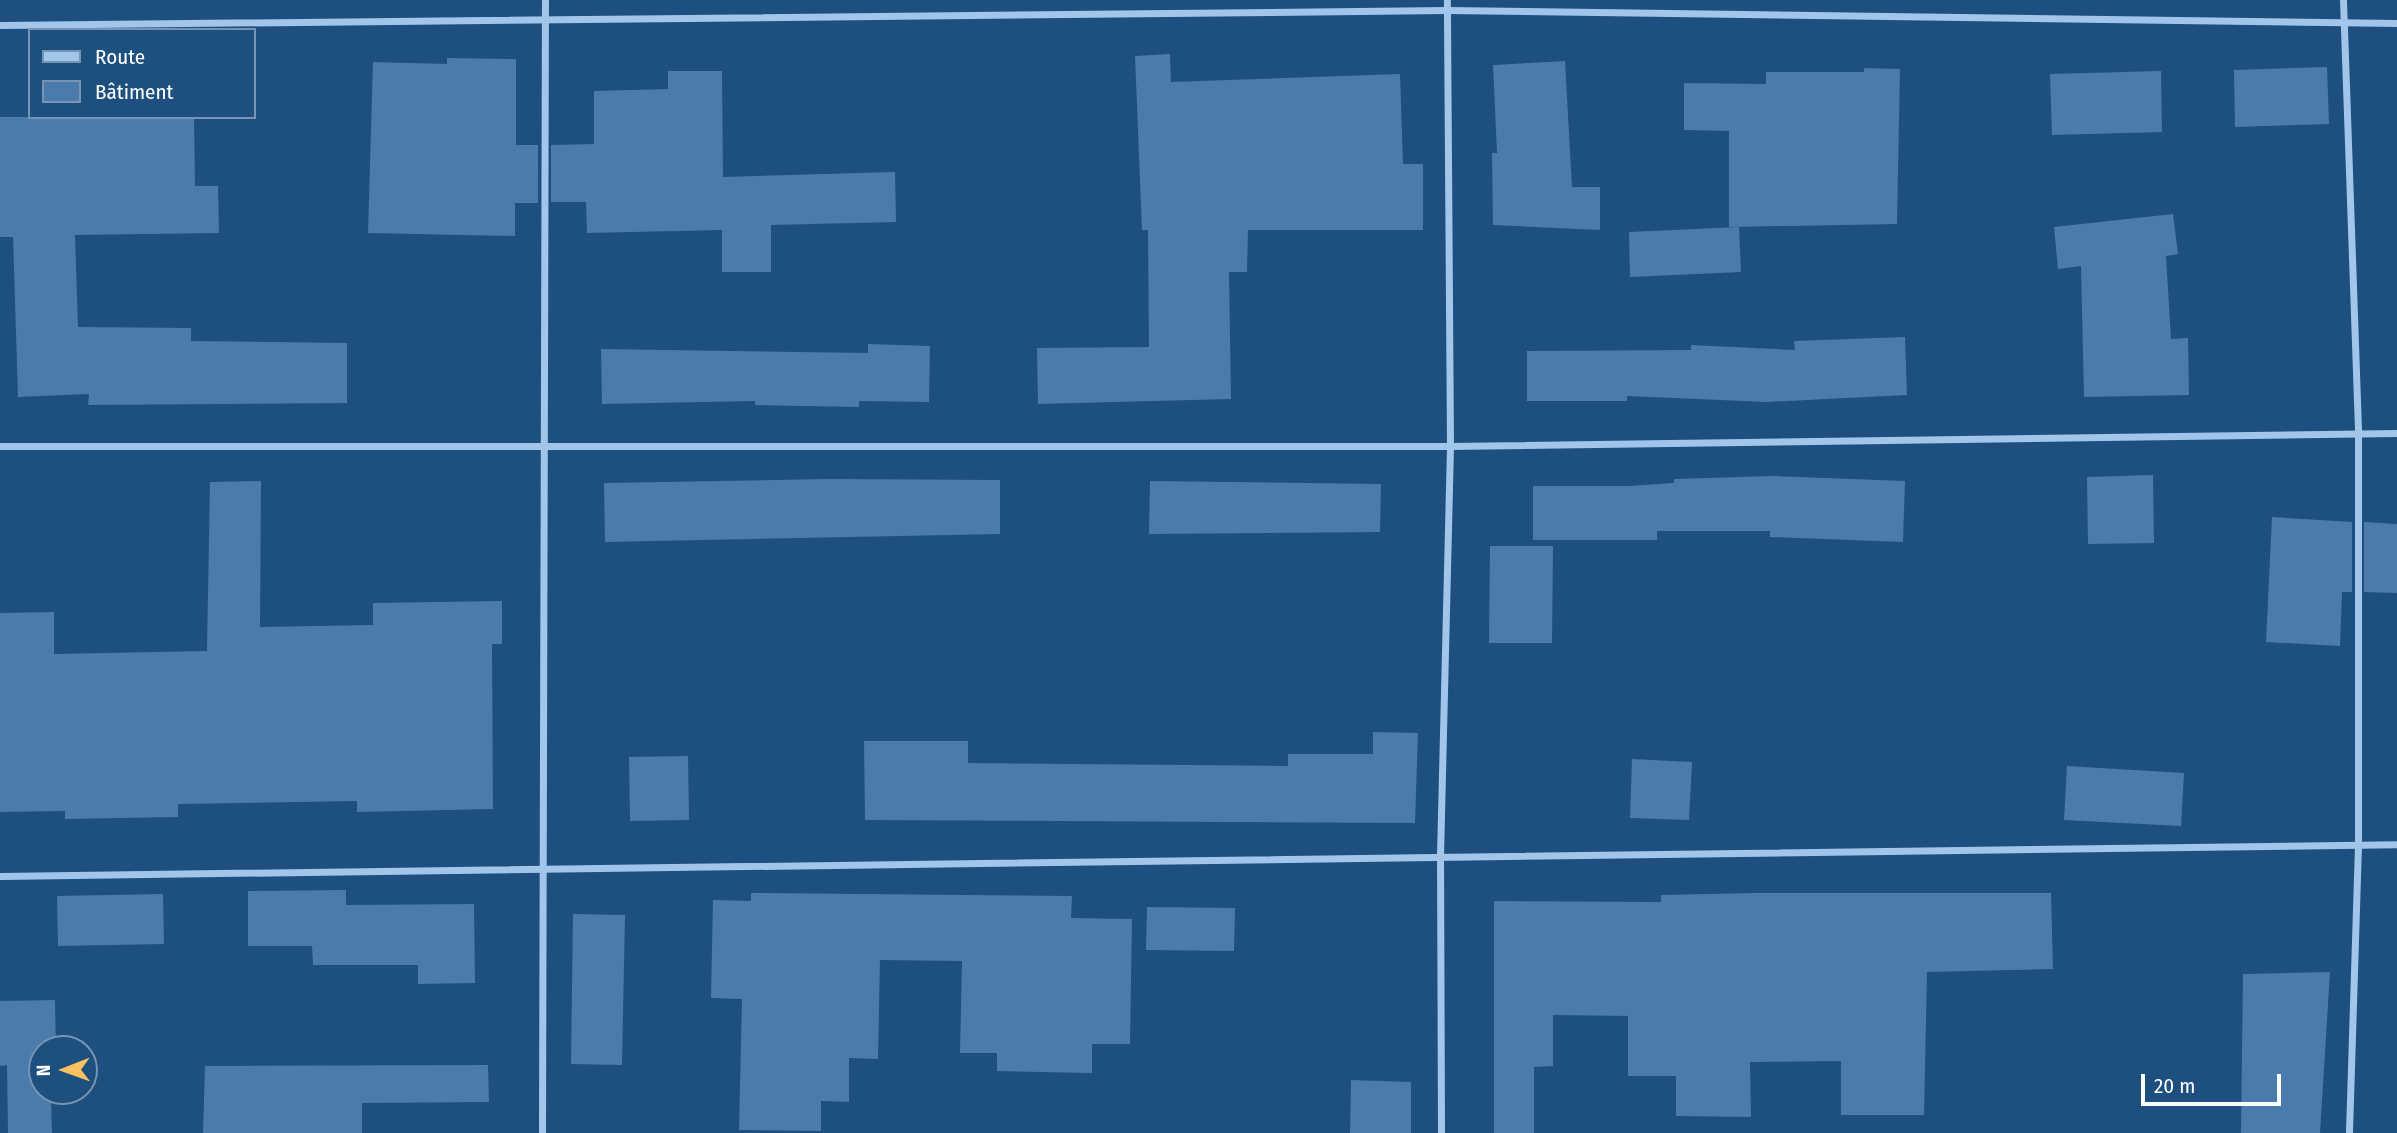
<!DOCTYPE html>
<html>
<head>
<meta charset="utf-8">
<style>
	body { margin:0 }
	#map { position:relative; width:2397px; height:1133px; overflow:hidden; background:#1d4f7f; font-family:"Fira Sans Condensed",sans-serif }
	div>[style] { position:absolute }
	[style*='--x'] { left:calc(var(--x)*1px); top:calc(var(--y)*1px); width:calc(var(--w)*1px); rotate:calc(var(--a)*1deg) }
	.building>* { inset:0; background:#4a7bab }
	.minor>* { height:7px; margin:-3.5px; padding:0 3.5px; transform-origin:3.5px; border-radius:3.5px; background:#a1c6e9 }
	span { translate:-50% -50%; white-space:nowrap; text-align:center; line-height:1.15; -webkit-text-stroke:7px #1d4f7f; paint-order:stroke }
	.legend { position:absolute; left:28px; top:28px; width:228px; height:91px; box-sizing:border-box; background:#1d4f7f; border:2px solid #7795b2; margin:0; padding:9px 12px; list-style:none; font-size:21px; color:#fff }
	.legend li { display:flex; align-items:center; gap:14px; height:35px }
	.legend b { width:35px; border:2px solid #7795b2 }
	.north { position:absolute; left:28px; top:1035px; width:70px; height:70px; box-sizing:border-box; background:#1d4f7f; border:2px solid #7795b2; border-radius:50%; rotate:269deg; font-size:19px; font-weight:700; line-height:28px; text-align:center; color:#fff }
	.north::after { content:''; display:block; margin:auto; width:24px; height:32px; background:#f9c15f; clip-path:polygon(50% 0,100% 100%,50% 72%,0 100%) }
	.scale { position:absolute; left:2141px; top:1074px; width:140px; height:32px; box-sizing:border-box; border:4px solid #fff; border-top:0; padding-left:9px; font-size:21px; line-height:24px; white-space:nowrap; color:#fff; -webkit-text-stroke:5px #1d4f7f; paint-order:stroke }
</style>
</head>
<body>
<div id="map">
	<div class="building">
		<i style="clip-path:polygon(1170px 54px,1171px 82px,1400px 74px,1403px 164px,1423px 164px,1423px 230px,1248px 230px,1247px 272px,1229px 272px,1231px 399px,1038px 404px,1037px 348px,1149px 347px,1148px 230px,1142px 230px,1135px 56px)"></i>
		<i style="clip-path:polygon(447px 58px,516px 59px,516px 145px,538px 145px,538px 203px,515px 203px,515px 236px,368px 233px,373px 62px,447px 64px)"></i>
		<i style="clip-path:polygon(1565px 61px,1572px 187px,1600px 187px,1600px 230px,1493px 225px,1492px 153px,1497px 153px,1493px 65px)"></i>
		<i style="clip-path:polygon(2327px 67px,2329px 124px,2235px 127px,2234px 70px)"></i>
		<i style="clip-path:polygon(1864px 68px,1900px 69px,1897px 224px,1729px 227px,1729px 131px,1684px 130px,1684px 83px,1766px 84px,1766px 72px,1864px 72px)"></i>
		<i style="clip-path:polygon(668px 71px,722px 71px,723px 177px,895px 172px,896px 222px,771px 225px,771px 272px,722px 272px,722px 230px,587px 233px,586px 202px,551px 202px,551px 145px,594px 144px,594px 91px,668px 89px)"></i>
		<i style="clip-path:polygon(2161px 71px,2162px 132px,2052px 135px,2050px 74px)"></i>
		<i style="clip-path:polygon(0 117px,194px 117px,195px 186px,218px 186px,219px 233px,75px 235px,78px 327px,191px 328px,191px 341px,347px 343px,347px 403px,88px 405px,89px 394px,18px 397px,13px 237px,0 237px)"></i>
		<i style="clip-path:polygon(2173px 214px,2178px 254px,2166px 256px,2171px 339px,2188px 338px,2189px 395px,2084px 397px,2081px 266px,2058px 269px,2054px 227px)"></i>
		<i style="clip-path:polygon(1739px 227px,1741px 272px,1630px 277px,1629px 232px)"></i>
		<i style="clip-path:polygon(1905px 337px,1907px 395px,1767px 402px,1627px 396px,1627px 401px,1527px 401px,1527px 351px,1691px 350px,1691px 345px,1795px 350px,1794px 341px)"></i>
		<i style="clip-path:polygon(868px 344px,930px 346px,929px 402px,859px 401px,859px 407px,755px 405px,755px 401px,602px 404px,601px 349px,868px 353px)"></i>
		<i style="clip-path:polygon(2153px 475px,2154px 543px,2088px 544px,2087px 477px)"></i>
		<i style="clip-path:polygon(1773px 476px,1905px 481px,1903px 542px,1770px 537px,1770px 531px,1657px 531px,1657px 540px,1533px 540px,1533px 486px,1629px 486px,1674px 483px,1674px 479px)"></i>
		<i style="clip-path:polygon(829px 479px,1000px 480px,1000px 534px,605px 542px,604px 483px)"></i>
		<i style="clip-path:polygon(261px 481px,260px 627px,373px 625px,373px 603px,502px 601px,502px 644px,492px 644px,493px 809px,357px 812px,357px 801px,178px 804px,178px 817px,65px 819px,65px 811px,0 812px,0 613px,54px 612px,54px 654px,207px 651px,210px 482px)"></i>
		<i style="clip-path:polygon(1150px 481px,1381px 484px,1380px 532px,1149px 534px)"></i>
		<i style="clip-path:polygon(2272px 517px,2352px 522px,2352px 592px,2342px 592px,2340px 646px,2266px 642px)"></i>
		<i style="clip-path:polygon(2364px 522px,2397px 524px,2397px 593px,2364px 592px)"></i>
		<i style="clip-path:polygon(1490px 546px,1553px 546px,1552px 643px,1489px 643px)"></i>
		<i style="clip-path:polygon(1373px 732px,1418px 733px,1415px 823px,865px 820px,864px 741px,968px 741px,968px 763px,1288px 766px,1288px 754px,1373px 754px)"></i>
		<i style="clip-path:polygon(688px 756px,689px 820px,630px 821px,629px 757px)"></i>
		<i style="clip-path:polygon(1632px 759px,1692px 762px,1689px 820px,1630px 818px)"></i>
		<i style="clip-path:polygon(2067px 766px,2184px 773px,2181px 826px,2064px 820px)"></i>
		<i style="clip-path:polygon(346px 890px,346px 905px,474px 904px,475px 983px,418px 984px,418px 965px,313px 965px,312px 946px,248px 946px,248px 891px)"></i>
		<i style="clip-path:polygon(751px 893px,1072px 896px,1071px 918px,1132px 919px,1130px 1044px,1092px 1044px,1092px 1073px,997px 1071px,997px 1053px,960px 1053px,962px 961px,880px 960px,878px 1059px,849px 1058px,849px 1102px,821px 1101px,821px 1131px,739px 1130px,742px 999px,711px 998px,713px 900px,751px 901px)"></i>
		<i style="clip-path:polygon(1754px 893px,2051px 893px,2053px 969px,1927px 972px,1924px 1115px,1841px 1115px,1841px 1061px,1750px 1062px,1751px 1117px,1676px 1116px,1676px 1076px,1628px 1076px,1628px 1016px,1553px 1015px,1553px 1066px,1534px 1067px,1534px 1133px,1494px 1133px,1494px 901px,1661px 902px,1661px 895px)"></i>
		<i style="clip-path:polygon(163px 894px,164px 944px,58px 946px,57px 896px)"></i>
		<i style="clip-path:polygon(1147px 907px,1235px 908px,1234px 951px,1146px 950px)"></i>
		<i style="clip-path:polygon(573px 914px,625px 915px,622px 1065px,571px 1064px)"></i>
		<i style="clip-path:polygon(2330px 972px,2320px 1133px,2241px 1133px,2243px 974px)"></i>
		<i style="clip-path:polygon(55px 1000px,56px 1049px,42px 1049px,42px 1091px,56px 1091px,57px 1099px,51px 1100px,52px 1133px,8px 1133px,7px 1065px,0 1066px,0 1001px)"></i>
		<i style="clip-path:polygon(488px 1065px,489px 1102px,362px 1103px,362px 1133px,203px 1133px,205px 1066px)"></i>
		<i style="clip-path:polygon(1351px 1080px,1411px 1082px,1411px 1133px,1350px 1133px)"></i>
	</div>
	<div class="minor">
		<i style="--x:2343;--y:0;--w:433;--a:88"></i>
		<i style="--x:2358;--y:433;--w:412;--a:90"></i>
		<i style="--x:2358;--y:845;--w:288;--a:91.8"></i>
		<i style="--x:0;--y:25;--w:1447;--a:-0.59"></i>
		<i style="--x:1447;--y:10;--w:950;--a:0.78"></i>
		<i style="--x:0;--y:446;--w:1450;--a:0"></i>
		<i style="--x:1450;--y:446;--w:947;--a:-0.79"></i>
		<i style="--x:0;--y:876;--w:2397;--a:-0.76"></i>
		<i style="--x:542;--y:1133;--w:1133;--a:-89.85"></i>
		<i style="--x:1441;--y:1133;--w:277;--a:-90.2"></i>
		<i style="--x:1440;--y:856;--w:410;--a:-88.6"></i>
		<i style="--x:1450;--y:446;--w:446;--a:-90.4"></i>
	</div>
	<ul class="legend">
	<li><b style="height:9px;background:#a1c6e9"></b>Route</li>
	<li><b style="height:19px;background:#4a7bab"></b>Bâtiment</li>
	</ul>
	<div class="north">N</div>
	<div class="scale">20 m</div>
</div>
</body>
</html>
